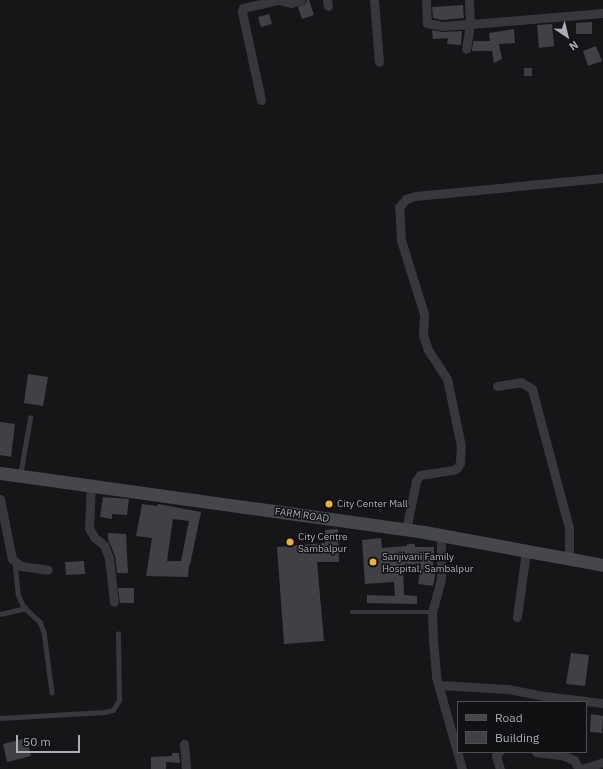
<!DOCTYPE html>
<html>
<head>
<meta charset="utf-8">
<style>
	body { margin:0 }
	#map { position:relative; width:603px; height:769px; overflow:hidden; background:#161618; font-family:"IBM Plex Sans",sans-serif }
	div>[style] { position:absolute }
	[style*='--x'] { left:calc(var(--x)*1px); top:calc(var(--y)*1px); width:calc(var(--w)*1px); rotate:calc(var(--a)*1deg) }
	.building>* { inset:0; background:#404145 }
	.service>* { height:4.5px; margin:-2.25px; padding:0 2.25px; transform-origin:2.25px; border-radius:2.25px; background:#37383d }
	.minor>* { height:9px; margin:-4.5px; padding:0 4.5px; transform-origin:4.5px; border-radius:4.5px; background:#37383d }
	.secondary>* { height:13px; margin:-6.5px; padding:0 6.5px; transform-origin:6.5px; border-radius:6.5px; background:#45474d }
	.dots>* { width:11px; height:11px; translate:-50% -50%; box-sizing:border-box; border:2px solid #111113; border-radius:50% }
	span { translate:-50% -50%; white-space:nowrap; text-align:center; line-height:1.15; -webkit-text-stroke:3px #111113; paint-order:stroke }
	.poi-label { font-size:10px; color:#a8adb8 }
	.left { translate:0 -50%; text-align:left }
	.street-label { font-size:10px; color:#a8adb8 }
	.legend { position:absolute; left:457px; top:701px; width:130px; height:52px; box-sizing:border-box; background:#111113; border:1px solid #4d4f55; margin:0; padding:5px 7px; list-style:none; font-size:12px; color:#a8adb8 }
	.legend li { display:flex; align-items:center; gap:8px; height:20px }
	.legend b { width:20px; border:1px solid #4d4f55 }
	.north { position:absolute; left:547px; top:16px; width:40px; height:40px; -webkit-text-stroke:3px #111113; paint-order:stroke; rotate:145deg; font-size:11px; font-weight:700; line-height:16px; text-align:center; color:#a8adb8 }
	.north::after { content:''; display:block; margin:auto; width:14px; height:18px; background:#a8adb8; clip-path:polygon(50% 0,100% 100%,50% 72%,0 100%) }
	.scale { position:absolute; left:16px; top:735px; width:64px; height:18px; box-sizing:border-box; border:2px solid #a8adb8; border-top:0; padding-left:5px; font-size:12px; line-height:14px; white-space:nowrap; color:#a8adb8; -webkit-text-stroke:3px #111113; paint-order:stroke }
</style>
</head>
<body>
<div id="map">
	<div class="building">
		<i style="clip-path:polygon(307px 0,309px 0,314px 15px,302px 19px,298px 7px,305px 4px)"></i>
		<i style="clip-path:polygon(463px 5px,464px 18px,442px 20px,433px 18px,432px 7px)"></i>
		<i style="clip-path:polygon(269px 14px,272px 24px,261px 27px,258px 17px)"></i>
		<i style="clip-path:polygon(592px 22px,592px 34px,576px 34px,576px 23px)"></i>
		<i style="clip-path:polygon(552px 24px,554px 46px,539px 48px,537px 25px)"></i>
		<i style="clip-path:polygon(514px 29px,515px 43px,499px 44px,502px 59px,494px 63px,492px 51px,472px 51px,473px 41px,490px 41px,489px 33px)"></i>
		<i style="clip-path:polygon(432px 30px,442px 32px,462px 31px,461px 45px,447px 44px,448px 38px,433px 39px)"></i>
		<i style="clip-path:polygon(596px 46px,602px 61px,588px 66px,583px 51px)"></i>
		<i style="clip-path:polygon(524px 68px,532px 68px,532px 76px,524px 76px)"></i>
		<i style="clip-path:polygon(28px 374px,48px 377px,43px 406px,24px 403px)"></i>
		<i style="clip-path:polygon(0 422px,15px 424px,11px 457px,0 455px)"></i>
		<i style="clip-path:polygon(103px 497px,129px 499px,127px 515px,112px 514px,112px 519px,100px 517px)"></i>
		<i style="clip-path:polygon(evenodd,142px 504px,157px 506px,158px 504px,201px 512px,190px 565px,189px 565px,188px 577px,146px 576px,152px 538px,136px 536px,142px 504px,173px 519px,189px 521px,181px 561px,167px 561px,173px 519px)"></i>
		<i style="clip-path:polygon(338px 529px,339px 562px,317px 562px,324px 641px,284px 644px,277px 547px,325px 543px,325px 530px)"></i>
		<i style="clip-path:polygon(108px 533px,126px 534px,128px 573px,117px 573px,115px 556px,108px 539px)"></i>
		<i style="clip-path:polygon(381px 538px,382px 548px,407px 546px,407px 544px,415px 544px,415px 547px,434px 547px,433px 569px,435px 570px,435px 577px,433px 586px,418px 584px,421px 564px,403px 565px,404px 595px,417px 596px,417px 604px,367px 603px,367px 595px,395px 596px,394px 582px,365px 584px,362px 540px)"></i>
		<i style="clip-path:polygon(84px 561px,85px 574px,66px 575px,65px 562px)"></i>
		<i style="clip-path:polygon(118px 588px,134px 588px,134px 603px,120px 603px)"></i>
		<i style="clip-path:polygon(571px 653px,589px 655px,585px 686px,566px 684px)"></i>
		<i style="clip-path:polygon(591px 714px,603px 716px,602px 733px,590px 732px)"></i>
		<i style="clip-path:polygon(27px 738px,31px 756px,7px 762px,3px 744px)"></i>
		<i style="clip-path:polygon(172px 753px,179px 753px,180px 763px,166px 762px,166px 769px,151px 769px,151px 757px,172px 756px)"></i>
	</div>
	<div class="service">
		<i style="--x:20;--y:475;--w:58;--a:-80"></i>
		<i style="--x:15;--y:563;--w:31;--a:84"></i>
		<i style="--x:18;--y:594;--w:8;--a:67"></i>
		<i style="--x:21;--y:601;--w:8;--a:60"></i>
		<i style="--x:25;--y:608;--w:21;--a:43"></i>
		<i style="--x:40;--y:622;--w:11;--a:68"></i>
		<i style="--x:44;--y:632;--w:61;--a:82.4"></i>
		<i style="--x:352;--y:612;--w:80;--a:0"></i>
		<i style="--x:0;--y:614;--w:26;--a:-13"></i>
		<i style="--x:0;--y:718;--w:105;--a:-3.3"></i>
		<i style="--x:105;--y:712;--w:8;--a:-14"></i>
		<i style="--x:113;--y:710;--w:12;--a:-59"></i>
		<i style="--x:119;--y:700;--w:66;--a:-90.9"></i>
	</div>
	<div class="minor">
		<i style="--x:279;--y:0;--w:12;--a:14"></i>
		<i style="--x:291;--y:3;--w:10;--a:-17"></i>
		<i style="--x:327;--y:0;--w:6;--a:81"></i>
		<i style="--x:374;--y:0;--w:62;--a:85.4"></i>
		<i style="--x:426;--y:0;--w:23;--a:88"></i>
		<i style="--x:427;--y:23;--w:15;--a:11"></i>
		<i style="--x:442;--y:26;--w:28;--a:-4"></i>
		<i style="--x:470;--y:24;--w:25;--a:99"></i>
		<i style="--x:469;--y:0;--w:24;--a:88"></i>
		<i style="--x:470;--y:24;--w:133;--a:-4.7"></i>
		<i style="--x:261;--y:100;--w:90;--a:-102.2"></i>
		<i style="--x:242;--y:12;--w:4;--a:-76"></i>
		<i style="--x:243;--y:8;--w:35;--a:-13"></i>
		<i style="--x:497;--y:386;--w:24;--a:-9"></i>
		<i style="--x:521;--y:382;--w:13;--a:32"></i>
		<i style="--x:532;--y:389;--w:144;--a:75.1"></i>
		<i style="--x:569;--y:528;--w:31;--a:90"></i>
		<i style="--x:91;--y:485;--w:43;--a:92.7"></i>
		<i style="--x:89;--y:528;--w:10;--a:61"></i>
		<i style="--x:94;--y:537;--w:13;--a:39"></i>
		<i style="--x:104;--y:545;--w:14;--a:69"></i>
		<i style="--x:109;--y:558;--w:44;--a:83.5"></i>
		<i style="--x:0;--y:499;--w:61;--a:78.7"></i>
		<i style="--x:12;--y:559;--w:11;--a:38"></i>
		<i style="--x:21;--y:566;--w:27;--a:8"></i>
		<i style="--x:406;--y:530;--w:50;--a:-78.5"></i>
		<i style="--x:416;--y:481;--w:7;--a:-56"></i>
		<i style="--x:420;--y:475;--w:33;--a:-9"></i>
		<i style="--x:453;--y:470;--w:4;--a:-27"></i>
		<i style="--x:457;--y:468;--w:6;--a:-59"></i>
		<i style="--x:460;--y:463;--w:17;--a:-87"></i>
		<i style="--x:461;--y:446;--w:68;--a:-101.8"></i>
		<i style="--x:447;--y:379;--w:35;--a:-123"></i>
		<i style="--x:428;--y:350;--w:16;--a:-108"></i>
		<i style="--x:423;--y:335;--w:21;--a:-87"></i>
		<i style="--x:424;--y:314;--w:77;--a:-107.3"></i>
		<i style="--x:401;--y:240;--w:33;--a:-93"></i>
		<i style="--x:399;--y:207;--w:11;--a:-49"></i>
		<i style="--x:406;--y:199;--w:9;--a:-18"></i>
		<i style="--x:415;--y:196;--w:189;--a:-5.5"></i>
		<i style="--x:441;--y:535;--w:44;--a:90"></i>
		<i style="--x:441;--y:579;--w:34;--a:105"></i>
		<i style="--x:432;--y:612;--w:28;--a:88"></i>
		<i style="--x:433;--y:640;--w:37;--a:85"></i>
		<i style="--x:436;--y:677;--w:96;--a:74.2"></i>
		<i style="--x:517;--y:617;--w:67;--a:-82.2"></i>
		<i style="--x:439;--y:685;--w:69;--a:3.3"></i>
		<i style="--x:508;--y:689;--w:37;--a:11"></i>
		<i style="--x:544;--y:696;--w:59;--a:6.8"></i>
		<i style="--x:184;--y:744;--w:25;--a:85"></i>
		<i style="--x:499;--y:752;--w:5;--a:127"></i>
		<i style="--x:496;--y:756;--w:14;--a:73"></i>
		<i style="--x:536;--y:752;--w:26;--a:7"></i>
		<i style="--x:562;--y:755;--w:13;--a:23"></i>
		<i style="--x:574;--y:760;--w:10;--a:61"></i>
		<i style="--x:582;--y:769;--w:22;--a:-18"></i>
	</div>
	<div class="secondary">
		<i style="--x:0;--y:473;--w:428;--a:7.9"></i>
		<i style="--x:424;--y:532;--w:182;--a:10.4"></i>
	</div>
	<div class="dots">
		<i style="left:329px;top:504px;background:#f2b134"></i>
		<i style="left:290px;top:542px;background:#f2b134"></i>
		<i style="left:373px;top:562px;background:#f2b134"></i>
	</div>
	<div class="poi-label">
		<span class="left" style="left:337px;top:504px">City Center Mall</span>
		<span class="left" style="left:298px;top:542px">City Centre<br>Sambalpur</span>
		<span class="left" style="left:382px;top:562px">Sanjivani Family<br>Hospital, Sambalpur</span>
	</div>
	<div class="street-label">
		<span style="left:302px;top:515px;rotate:8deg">FARM ROAD</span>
	</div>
	<ul class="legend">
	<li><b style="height:5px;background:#45474d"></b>Road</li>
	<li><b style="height:11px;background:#404145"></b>Building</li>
	</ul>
	<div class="north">N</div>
	<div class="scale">50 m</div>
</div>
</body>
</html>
